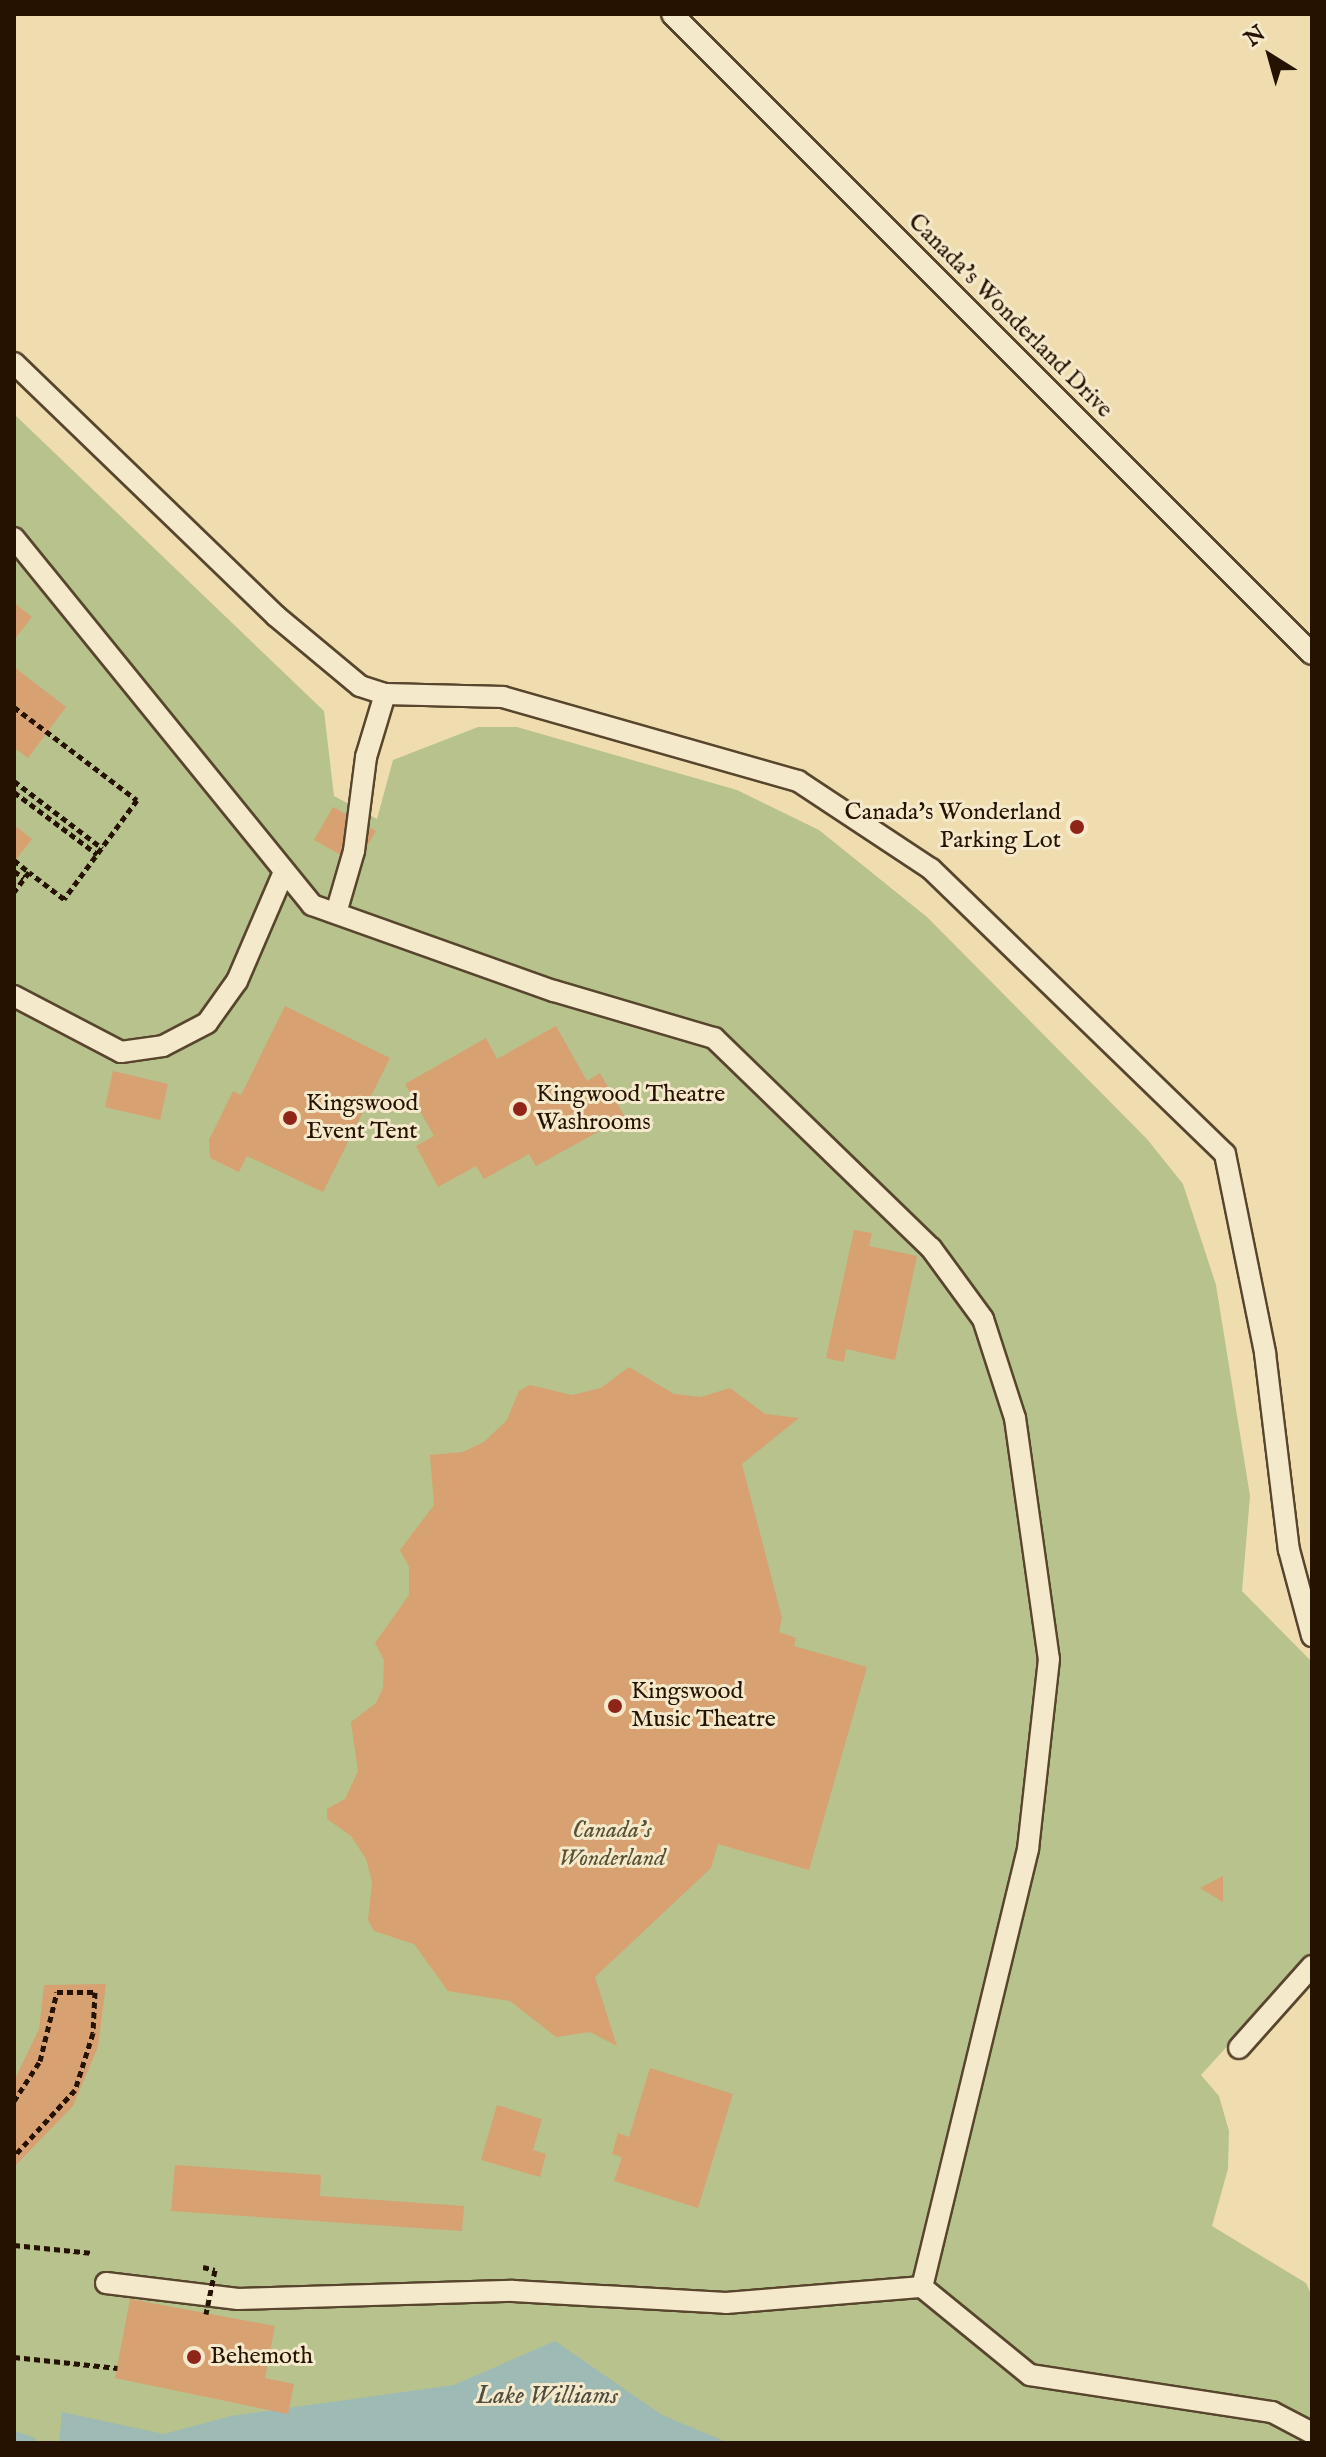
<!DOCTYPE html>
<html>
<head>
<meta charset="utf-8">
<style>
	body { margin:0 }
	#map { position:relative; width:1326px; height:2457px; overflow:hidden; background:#efddb0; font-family:"IM FELL English",serif }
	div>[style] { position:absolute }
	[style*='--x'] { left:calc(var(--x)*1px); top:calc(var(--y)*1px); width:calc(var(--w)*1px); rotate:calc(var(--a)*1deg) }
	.green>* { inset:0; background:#b7c28d }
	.water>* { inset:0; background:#9dbab5 }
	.stream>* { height:12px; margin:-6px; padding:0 6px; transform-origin:6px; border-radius:6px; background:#9dbab5 }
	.building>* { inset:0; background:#d7a172 }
	.path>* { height:5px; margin-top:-2.5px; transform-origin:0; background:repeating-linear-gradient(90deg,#251201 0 6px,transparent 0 10px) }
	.roads { filter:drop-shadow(2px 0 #58452d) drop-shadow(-2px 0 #58452d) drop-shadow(0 2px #58452d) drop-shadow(0 -2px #58452d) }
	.service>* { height:20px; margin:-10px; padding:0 10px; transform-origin:10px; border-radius:10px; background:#f5e9cc }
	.path-bridge>* { height:5px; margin-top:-2.5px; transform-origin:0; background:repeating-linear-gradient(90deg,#251201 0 6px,transparent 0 10px) }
	.dots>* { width:22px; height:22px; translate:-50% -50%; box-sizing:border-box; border:4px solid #f5e9cc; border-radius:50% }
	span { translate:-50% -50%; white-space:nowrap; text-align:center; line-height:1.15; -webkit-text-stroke:6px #f5e9cc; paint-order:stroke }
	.street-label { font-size:24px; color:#251201 }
	.poi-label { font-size:24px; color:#251201 }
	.right { translate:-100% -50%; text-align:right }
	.left { translate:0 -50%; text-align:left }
	.park-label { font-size:24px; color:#585032; font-style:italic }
	.water-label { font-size:26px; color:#4f4d40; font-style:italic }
	.frame { position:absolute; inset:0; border:16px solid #251201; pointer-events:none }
	.north { position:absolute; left:1230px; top:16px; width:80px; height:80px; -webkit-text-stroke:6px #f5e9cc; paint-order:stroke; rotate:323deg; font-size:22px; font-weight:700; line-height:32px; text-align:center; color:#251201 }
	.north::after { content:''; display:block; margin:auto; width:28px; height:36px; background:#251201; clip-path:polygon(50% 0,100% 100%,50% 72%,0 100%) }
</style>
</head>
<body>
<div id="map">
	<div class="green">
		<i style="clip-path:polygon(14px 414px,324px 711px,334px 796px,377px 819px,393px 760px,478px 727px,517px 727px,737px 790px,819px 830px,927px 917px,1147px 1139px,1183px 1184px,1216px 1285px,1250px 1496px,1242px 1591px,1312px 1662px,1312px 1953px,1201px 2075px,1219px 2096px,1229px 2131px,1228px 2169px,1212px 2226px,1306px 2283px,1312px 2296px,1312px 2443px,14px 2443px)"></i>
	</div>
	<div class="water">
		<i style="clip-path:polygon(555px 2341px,662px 2415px,729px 2443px,59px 2443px,62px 2412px,164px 2434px,231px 2416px,454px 2385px)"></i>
	</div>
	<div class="stream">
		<i style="--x:14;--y:2437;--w:18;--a:19"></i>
	</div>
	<div class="building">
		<i style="clip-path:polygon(14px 603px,32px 617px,14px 640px)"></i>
		<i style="clip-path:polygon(14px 667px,66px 707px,28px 758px,14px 748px)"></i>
		<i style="clip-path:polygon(333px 807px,376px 831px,357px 864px,314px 840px)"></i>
		<i style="clip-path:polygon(14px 825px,32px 839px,14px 862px)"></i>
		<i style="clip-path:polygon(285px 1006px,390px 1058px,323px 1192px,247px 1156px,239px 1172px,210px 1158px,209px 1140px,233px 1091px,241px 1095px)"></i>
		<i style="clip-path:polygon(556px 1026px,587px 1081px,600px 1073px,625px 1117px,536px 1166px,529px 1154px,484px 1179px,476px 1166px,438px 1187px,416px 1146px,434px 1136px,405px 1084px,486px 1038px,497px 1059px)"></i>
		<i style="clip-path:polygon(113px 1071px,168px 1084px,160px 1120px,105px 1107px)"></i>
		<i style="clip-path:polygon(854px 1230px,872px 1233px,869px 1246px,917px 1256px,895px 1360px,846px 1349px,844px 1362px,826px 1358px)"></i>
		<i style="clip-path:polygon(629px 1367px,674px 1394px,701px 1397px,730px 1388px,765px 1414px,799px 1418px,742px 1464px,782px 1618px,779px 1632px,796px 1638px,794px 1646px,867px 1667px,809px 1870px,718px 1844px,711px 1868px,595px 1977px,617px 2046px,590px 2032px,556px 2037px,510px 2001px,448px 1991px,414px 1944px,374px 1931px,368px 1920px,372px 1882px,366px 1859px,351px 1836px,327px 1819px,327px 1809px,345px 1799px,358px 1771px,351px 1722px,376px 1703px,383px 1688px,384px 1660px,375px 1643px,409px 1595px,409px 1567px,400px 1550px,434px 1505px,430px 1455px,463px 1452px,484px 1442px,507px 1420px,519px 1391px,530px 1385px,572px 1395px,601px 1388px)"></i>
		<i style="clip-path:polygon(1223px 1876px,1223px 1902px,1200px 1888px)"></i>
		<i style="clip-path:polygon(106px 1984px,98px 2047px,73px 2106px,14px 2167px,14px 2081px,39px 2029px,44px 1985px)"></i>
		<i style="clip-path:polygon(650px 2068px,733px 2094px,698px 2208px,614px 2181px,622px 2157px,612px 2154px,618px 2133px,629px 2137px)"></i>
		<i style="clip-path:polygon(497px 2105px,542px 2119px,533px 2150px,546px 2154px,540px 2177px,481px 2160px)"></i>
		<i style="clip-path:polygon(175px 2165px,321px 2175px,320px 2196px,464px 2206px,462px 2231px,171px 2211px)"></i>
		<i style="clip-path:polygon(130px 2299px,275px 2326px,265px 2378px,294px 2384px,288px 2414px,115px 2378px)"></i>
	</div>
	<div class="path">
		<i style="--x:14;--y:707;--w:154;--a:37.1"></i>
		<i style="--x:137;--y:800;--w:123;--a:126.4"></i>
		<i style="--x:64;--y:899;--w:44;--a:-142.4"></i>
		<i style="--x:29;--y:872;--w:25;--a:127"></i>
		<i style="--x:14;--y:781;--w:111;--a:37.3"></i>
		<i style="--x:14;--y:792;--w:104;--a:36.8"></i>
		<i style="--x:14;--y:860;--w:19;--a:39"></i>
		<i style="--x:14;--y:871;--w:12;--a:35"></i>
		<i style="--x:14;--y:2101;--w:48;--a:-57"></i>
		<i style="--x:40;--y:2061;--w:71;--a:-76.2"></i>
		<i style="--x:57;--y:1992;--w:38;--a:0"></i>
		<i style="--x:95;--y:1992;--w:41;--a:92.8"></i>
		<i style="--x:93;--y:2033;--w:60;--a:107.5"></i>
		<i style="--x:75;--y:2090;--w:90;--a:132.7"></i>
		<i style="--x:14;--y:2245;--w:79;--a:5.8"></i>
		<i style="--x:14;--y:2357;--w:104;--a:6.1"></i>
	</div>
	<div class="roads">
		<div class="service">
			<i style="--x:672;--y:14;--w:905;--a:45"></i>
			<i style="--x:14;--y:363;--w:364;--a:44"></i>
			<i style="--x:276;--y:616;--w:109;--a:39.8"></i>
			<i style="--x:360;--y:686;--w:26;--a:18"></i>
			<i style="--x:385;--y:694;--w:118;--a:1.5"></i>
			<i style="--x:503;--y:697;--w:307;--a:15.9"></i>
			<i style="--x:798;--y:781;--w:159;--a:33.5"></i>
			<i style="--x:931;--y:869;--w:409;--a:44.1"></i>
			<i style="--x:1225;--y:1154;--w:203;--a:78.6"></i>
			<i style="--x:1265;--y:1353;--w:198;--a:83.1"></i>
			<i style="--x:1289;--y:1550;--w:89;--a:75"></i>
			<i style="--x:14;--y:538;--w:473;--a:50.9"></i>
			<i style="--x:312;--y:905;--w:257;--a:19.6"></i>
			<i style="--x:554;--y:991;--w:167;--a:16.4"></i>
			<i style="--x:714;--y:1038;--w:302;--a:44.1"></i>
			<i style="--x:931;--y:1248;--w:88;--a:53.8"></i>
			<i style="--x:983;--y:1319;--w:104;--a:72.1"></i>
			<i style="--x:1015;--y:1418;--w:243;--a:82"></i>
			<i style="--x:1049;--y:1659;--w:191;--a:96.3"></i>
			<i style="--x:1028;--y:1849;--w:451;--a:103.6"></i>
			<i style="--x:336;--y:913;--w:65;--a:-73.8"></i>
			<i style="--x:354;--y:851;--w:95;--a:-82.7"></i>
			<i style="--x:366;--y:757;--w:66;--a:-73.2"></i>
			<i style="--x:14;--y:996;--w:121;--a:27.6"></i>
			<i style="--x:121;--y:1052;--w:42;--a:-8.1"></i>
			<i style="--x:163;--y:1046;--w:50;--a:-27.6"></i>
			<i style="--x:207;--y:1023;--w:52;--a:-54.5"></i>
			<i style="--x:237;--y:981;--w:119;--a:-66.7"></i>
			<i style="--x:1239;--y:2048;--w:110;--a:-48.3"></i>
			<i style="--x:106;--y:2283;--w:133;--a:6.9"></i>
			<i style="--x:238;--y:2299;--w:275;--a:-1.7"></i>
			<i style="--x:513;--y:2291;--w:213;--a:3.2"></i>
			<i style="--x:726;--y:2303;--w:197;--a:-4.7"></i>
			<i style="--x:922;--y:2287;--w:139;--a:39.2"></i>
			<i style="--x:1030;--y:2375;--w:245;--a:8.7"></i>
			<i style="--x:1272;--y:2412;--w:45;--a:27.7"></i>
		</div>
	</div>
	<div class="path-bridge">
		<i style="--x:203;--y:2267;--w:12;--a:14"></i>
		<i style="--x:215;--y:2270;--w:45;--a:101.6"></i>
	</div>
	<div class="dots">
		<i style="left:1077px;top:827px;background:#8f2418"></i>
		<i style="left:520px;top:1109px;background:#8f2418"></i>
		<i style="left:290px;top:1118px;background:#8f2418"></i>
		<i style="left:615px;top:1706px;background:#8f2418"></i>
		<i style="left:194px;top:2357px;background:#8f2418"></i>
	</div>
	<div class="street-label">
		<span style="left:1010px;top:316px;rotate:45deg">Canada's Wonderland Drive</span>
	</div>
	<div class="poi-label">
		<span class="right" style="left:1061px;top:827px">Canada's Wonderland<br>Parking Lot</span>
		<span class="left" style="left:536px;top:1109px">Kingwood Theatre<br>Washrooms</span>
		<span class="left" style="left:306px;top:1118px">Kingswood<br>Event Tent</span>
		<span class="left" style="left:631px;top:1706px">Kingswood<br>Music Theatre</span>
		<span class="left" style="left:210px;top:2357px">Behemoth</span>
	</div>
	<div class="park-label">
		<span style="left:612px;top:1845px">Canada's<br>Wonderland</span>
	</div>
	<div class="water-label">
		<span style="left:547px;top:2396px">Lake Williams</span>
	</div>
	<div class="frame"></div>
	<div class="north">N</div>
</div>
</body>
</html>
